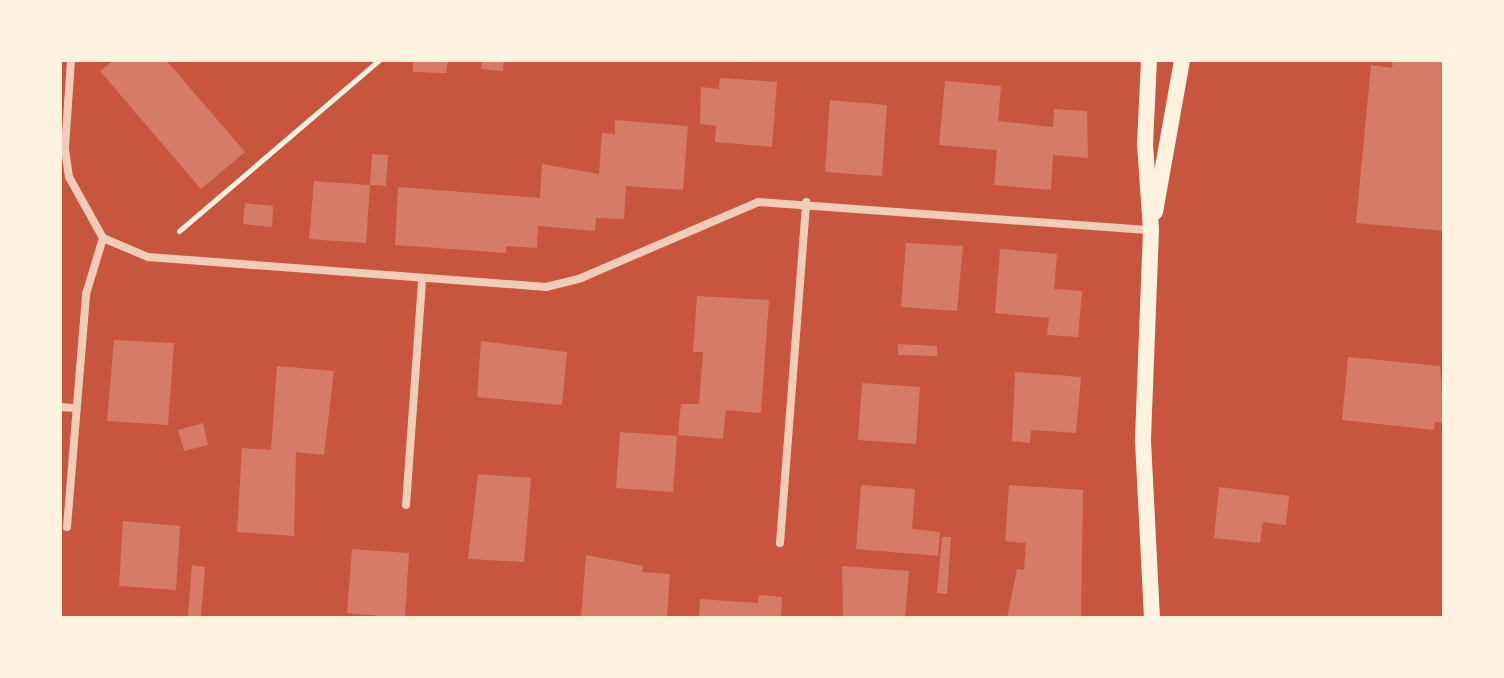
<!DOCTYPE html>
<html>
<head>
<meta charset="utf-8">
<style>
	body { margin:0 }
	#map { position:relative; width:1504px; height:678px; overflow:hidden; background:#c8553d; font-family:Overpass,sans-serif }
	div>[style] { position:absolute }
	[style*='--x'] { left:calc(var(--x)*1px); top:calc(var(--y)*1px); width:calc(var(--w)*1px); rotate:calc(var(--a)*1deg) }
	.building>* { inset:0; background:#d67c66 }
	.path>* { height:5px; margin:-2.5px; padding:0 2.5px; transform-origin:2.5px; border-radius:2.5px; background:#fff3e0 }
	.minor>* { height:8px; margin:-4px; padding:0 4px; transform-origin:4px; border-radius:4px; background:#f1ccb7 }
	.secondary>* { height:16px; margin:-8px; padding:0 8px; transform-origin:8px; border-radius:8px; background:#fff3e0 }
	span { translate:-50% -50%; white-space:nowrap; text-align:center; line-height:1.15; -webkit-text-stroke:6px #fff3e0; paint-order:stroke }
	.frame { position:absolute; inset:0; border:62px solid #fff3e0; pointer-events:none }
</style>
</head>
<body>
<div id="map">
	<div class="building">
		<i style="clip-path:polygon(114px 60px,166px 60px,245px 152px,201px 189px,100px 71px)"></i>
		<i style="clip-path:polygon(413px 60px,448px 60px,446px 73px,413px 72px)"></i>
		<i style="clip-path:polygon(482px 60px,504px 60px,503px 71px,481px 69px)"></i>
		<i style="clip-path:polygon(1393px 60px,1444px 60px,1444px 231px,1356px 223px,1371px 65px,1392px 68px)"></i>
		<i style="clip-path:polygon(720px 78px,777px 82px,772px 147px,715px 142px,716px 126px,700px 124px,701px 87px,719px 89px)"></i>
		<i style="clip-path:polygon(945px 81px,1001px 86px,998px 121px,1053px 127px,1054px 109px,1087px 111px,1088px 158px,1053px 155px,1051px 190px,994px 185px,997px 150px,939px 145px)"></i>
		<i style="clip-path:polygon(830px 100px,887px 105px,882px 176px,825px 172px)"></i>
		<i style="clip-path:polygon(615px 120px,688px 126px,683px 190px,626px 186px,624px 219px,596px 218px,595px 231px,538px 226px,537px 248px,506px 246px,506px 253px,395px 245px,398px 187px,540px 198px,542px 164px,599px 174px,602px 133px,615px 134px)"></i>
		<i style="clip-path:polygon(372px 154px,388px 155px,386px 186px,370px 185px)"></i>
		<i style="clip-path:polygon(314px 181px,370px 185px,366px 243px,309px 239px)"></i>
		<i style="clip-path:polygon(245px 203px,273px 206px,272px 227px,243px 224px)"></i>
		<i style="clip-path:polygon(906px 243px,963px 246px,957px 311px,901px 307px)"></i>
		<i style="clip-path:polygon(1000px 249px,1057px 254px,1054px 289px,1082px 291px,1078px 337px,1047px 335px,1049px 318px,995px 313px)"></i>
		<i style="clip-path:polygon(697px 296px,769px 300px,761px 413px,726px 410px,723px 439px,678px 435px,681px 404px,699px 404px,703px 352px,693px 352px)"></i>
		<i style="clip-path:polygon(114px 340px,174px 343px,168px 425px,107px 421px)"></i>
		<i style="clip-path:polygon(481px 341px,567px 352px,562px 405px,477px 397px)"></i>
		<i style="clip-path:polygon(898px 344px,937px 346px,937px 356px,898px 355px)"></i>
		<i style="clip-path:polygon(1348px 357px,1440px 366px,1444px 423px,1435px 422px,1434px 430px,1342px 420px)"></i>
		<i style="clip-path:polygon(277px 366px,334px 371px,324px 455px,296px 452px,294px 536px,237px 532px,242px 448px,271px 450px)"></i>
		<i style="clip-path:polygon(1015px 372px,1081px 377px,1076px 433px,1031px 430px,1030px 443px,1012px 441px)"></i>
		<i style="clip-path:polygon(862px 383px,920px 387px,916px 444px,858px 440px)"></i>
		<i style="clip-path:polygon(203px 423px,208px 445px,184px 451px,178px 430px)"></i>
		<i style="clip-path:polygon(620px 432px,677px 436px,673px 492px,616px 488px)"></i>
		<i style="clip-path:polygon(478px 474px,531px 478px,524px 562px,468px 559px)"></i>
		<i style="clip-path:polygon(861px 485px,915px 489px,912px 529px,940px 532px,938px 556px,856px 549px)"></i>
		<i style="clip-path:polygon(1009px 485px,1083px 490px,1081px 618px,1007px 618px,1017px 569px,1024px 570px,1026px 543px,1005px 541px)"></i>
		<i style="clip-path:polygon(1219px 487px,1289px 496px,1286px 525px,1263px 522px,1260px 543px,1214px 538px)"></i>
		<i style="clip-path:polygon(123px 521px,180px 526px,176px 590px,119px 586px)"></i>
		<i style="clip-path:polygon(942px 537px,951px 537px,947px 594px,937px 593px)"></i>
		<i style="clip-path:polygon(352px 549px,409px 553px,405px 618px,347px 613px)"></i>
		<i style="clip-path:polygon(586px 555px,643px 566px,642px 572px,670px 574px,667px 618px,581px 618px)"></i>
		<i style="clip-path:polygon(192px 565px,205px 567px,201px 616px,188px 616px)"></i>
		<i style="clip-path:polygon(842px 566px,909px 571px,905px 618px,843px 618px)"></i>
		<i style="clip-path:polygon(759px 595px,782px 597px,781px 618px,699px 618px,700px 599px,758px 603px)"></i>
	</div>
	<div class="path">
		<i style="--x:179;--y:231;--w:263;--a:-40.5"></i>
	</div>
	<div class="minor">
		<i style="--x:71;--y:60;--w:89;--a:93.9"></i>
		<i style="--x:65;--y:149;--w:28;--a:82"></i>
		<i style="--x:69;--y:177;--w:70;--a:60.9"></i>
		<i style="--x:103;--y:238;--w:49;--a:22.9"></i>
		<i style="--x:148;--y:257;--w:399;--a:4.3"></i>
		<i style="--x:546;--y:287;--w:36;--a:-14"></i>
		<i style="--x:581;--y:278;--w:193;--a:-23.2"></i>
		<i style="--x:758;--y:202;--w:394;--a:4.1"></i>
		<i style="--x:60;--y:407;--w:16;--a:4"></i>
		<i style="--x:406;--y:505;--w:226;--a:-85.9"></i>
		<i style="--x:67;--y:527;--w:234;--a:-85.3"></i>
		<i style="--x:86;--y:294;--w:59;--a:-73.1"></i>
		<i style="--x:780;--y:543;--w:342;--a:-85.6"></i>
	</div>
	<div class="secondary">
		<i style="--x:1149;--y:60;--w:84;--a:92.7"></i>
		<i style="--x:1145;--y:144;--w:86;--a:86"></i>
		<i style="--x:1151;--y:230;--w:211;--a:92.2"></i>
		<i style="--x:1143;--y:441;--w:177;--a:87.1"></i>
		<i style="--x:1155;--y:212;--w:154;--a:-79.9"></i>
	</div>
	<div class="frame"></div>
</div>
</body>
</html>
